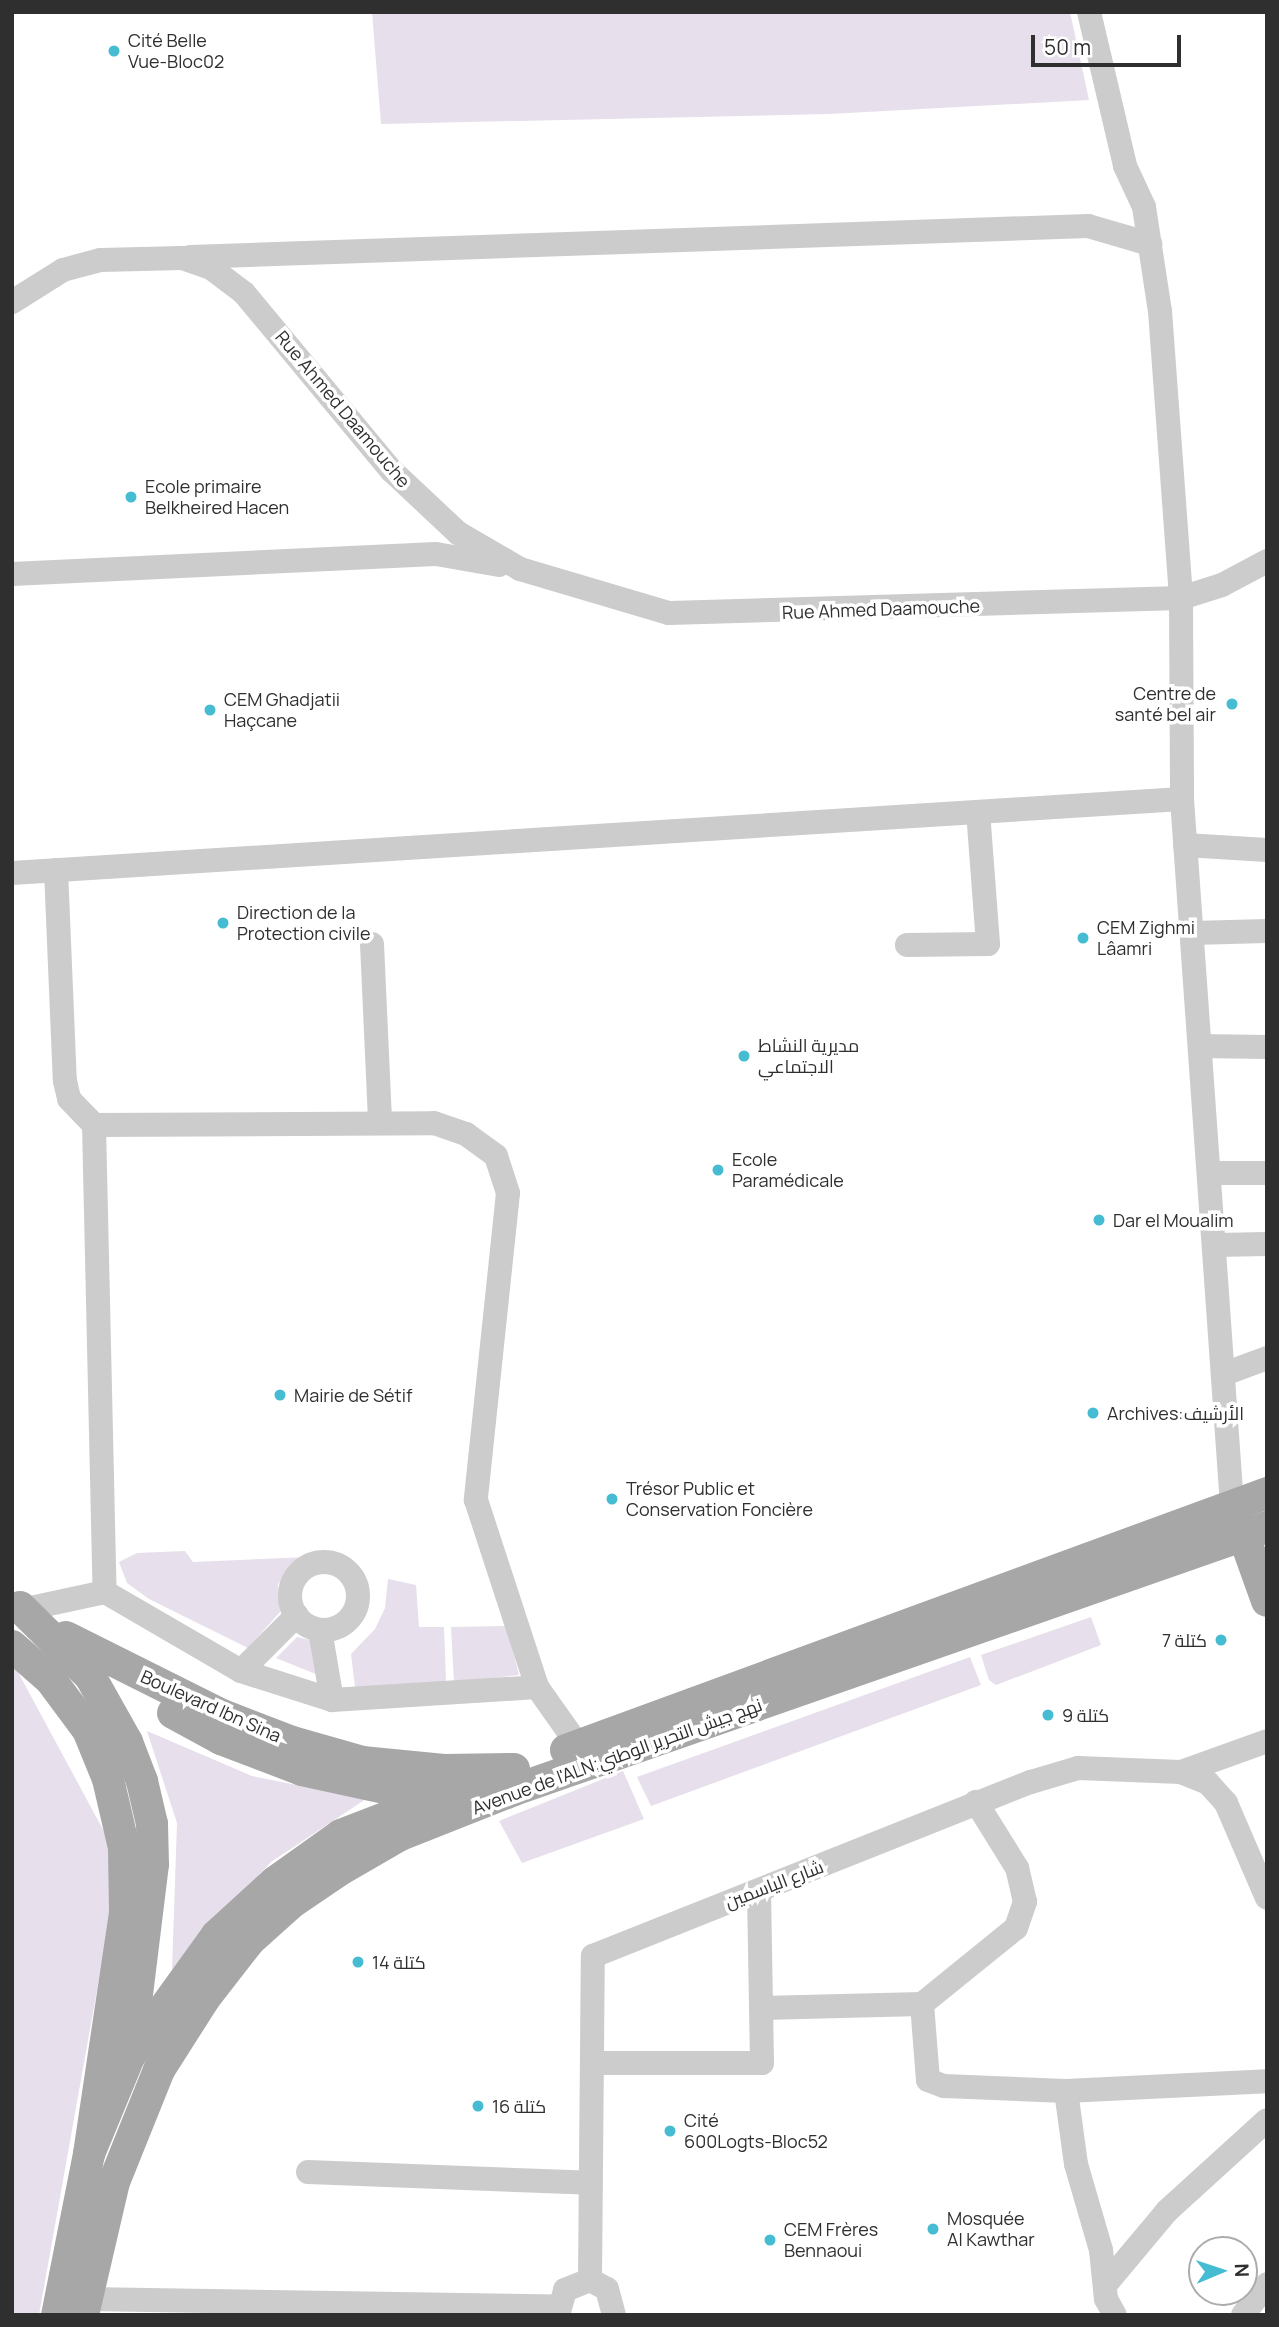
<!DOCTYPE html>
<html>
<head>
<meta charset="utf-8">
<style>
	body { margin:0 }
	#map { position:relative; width:1279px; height:2327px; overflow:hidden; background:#fff; font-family:Manrope,Cairo,sans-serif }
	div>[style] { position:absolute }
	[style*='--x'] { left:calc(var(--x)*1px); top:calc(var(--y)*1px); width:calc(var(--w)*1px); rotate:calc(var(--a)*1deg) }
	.green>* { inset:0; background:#e7dfeb }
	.minor>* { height:24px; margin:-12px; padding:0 12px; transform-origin:12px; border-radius:12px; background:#ccc }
	.minor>.ring { margin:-12px; padding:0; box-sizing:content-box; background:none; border:24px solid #ccc; border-radius:50% }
	.major>* { height:32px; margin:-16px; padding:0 16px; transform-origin:16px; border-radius:16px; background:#a7a7a7 }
	.dots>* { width:19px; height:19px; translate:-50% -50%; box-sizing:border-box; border:4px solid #fff; border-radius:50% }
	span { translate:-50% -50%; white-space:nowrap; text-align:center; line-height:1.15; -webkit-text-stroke:7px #fff; paint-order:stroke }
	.poi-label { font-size:18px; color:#2f2f2f }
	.left { translate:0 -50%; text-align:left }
	.right { translate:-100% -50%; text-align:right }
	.street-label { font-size:18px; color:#2f2f2f }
	.frame { position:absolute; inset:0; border:14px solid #2f2f2f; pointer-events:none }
	.north { position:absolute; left:1188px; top:2236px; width:70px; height:70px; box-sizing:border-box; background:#fff; border:2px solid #acacac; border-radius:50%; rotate:88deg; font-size:19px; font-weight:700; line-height:28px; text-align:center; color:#2f2f2f }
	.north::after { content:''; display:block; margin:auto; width:24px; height:32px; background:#45bcd2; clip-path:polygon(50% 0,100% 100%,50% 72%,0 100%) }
	.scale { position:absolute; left:1031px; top:35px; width:150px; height:32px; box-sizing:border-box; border:4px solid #2f2f2f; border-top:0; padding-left:9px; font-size:21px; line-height:24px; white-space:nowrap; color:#2f2f2f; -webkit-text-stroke:5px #fff; paint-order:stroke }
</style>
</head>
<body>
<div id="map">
	<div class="green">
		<i style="clip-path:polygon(372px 12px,1070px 12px,1089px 100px,829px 114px,381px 124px)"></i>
		<i style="clip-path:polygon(185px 1551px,193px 1562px,309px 1557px,278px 1584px,280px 1612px,248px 1648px,149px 1599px,127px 1583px,119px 1562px,137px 1553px)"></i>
		<i style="clip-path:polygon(388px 1579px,416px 1585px,419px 1627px,444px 1627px,446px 1683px,355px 1687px,351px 1654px,375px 1629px,385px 1608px)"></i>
		<i style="clip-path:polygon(1091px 1617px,1101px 1645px,996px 1685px,989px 1680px,981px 1655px)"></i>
		<i style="clip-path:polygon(507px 1626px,519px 1675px,454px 1683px,451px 1627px)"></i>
		<i style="clip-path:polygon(297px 1637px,310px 1640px,323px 1677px,276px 1658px)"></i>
		<i style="clip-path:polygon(970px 1657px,981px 1685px,651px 1806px,637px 1777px)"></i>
		<i style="clip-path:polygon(12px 1661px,120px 1861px,39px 2315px,12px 2315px)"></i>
		<i style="clip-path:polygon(147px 1731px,252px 1776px,366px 1799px,271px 1862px,172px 1970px,177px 1823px)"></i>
		<i style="clip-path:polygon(623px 1771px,644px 1819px,522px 1863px,499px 1821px)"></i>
	</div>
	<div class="minor">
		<i style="--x:1089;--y:12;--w:158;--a:76.8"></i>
		<i style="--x:1125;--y:166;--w:45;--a:65.1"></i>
		<i style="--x:1144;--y:207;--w:105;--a:81.3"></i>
		<i style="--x:1160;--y:311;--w:288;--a:85.8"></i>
		<i style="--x:1181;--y:598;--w:201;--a:89.7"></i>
		<i style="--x:1182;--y:799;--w:708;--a:85.95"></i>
		<i style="--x:190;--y:257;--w:899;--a:-1.98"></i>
		<i style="--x:1088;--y:226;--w:65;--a:16.2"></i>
		<i style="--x:12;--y:302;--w:60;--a:-32.1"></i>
		<i style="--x:63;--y:270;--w:39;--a:-15"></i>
		<i style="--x:101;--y:260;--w:81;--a:-1.4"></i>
		<i style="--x:182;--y:258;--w:31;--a:19"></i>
		<i style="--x:211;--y:268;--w:41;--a:37.1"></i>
		<i style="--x:244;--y:293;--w:231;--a:50.3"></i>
		<i style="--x:392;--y:471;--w:91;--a:43.2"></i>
		<i style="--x:458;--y:533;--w:72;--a:30.1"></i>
		<i style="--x:520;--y:569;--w:155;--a:16.5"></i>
		<i style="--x:669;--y:613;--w:512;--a:-1.68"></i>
		<i style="--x:1181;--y:598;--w:43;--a:-17.6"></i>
		<i style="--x:1222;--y:585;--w:51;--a:-28.1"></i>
		<i style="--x:12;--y:574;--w:424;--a:-2.7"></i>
		<i style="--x:436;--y:554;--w:64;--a:9.9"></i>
		<i style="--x:1185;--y:845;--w:82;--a:3.5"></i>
		<i style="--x:56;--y:870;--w:211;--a:87.6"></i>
		<i style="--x:65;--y:1081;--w:18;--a:77"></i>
		<i style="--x:69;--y:1099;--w:36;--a:46"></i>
		<i style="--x:94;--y:1125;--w:340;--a:-0.3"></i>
		<i style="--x:434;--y:1123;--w:34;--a:19"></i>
		<i style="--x:466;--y:1134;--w:37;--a:36"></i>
		<i style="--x:496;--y:1156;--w:39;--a:72"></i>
		<i style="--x:508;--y:1193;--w:309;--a:96"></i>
		<i style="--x:476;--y:1500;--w:197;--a:71.9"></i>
		<i style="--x:537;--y:1687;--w:71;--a:54.7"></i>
		<i style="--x:12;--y:873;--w:1172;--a:-3.62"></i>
		<i style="--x:1192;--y:933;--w:75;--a:-1.5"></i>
		<i style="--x:372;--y:944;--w:179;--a:87.4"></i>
		<i style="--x:907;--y:945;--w:81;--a:-0.7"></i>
		<i style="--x:988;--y:944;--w:132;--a:-94.3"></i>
		<i style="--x:1200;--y:1046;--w:67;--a:0.9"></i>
		<i style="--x:94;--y:1125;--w:467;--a:88.7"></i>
		<i style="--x:1210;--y:1173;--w:57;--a:0"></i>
		<i style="--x:1215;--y:1245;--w:52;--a:-1.1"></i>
		<i style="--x:1224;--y:1374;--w:46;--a:-20.4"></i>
		<i class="ring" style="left:290px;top:1562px;width:44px;height:44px"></i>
		<i style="--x:12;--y:1612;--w:95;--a:-12.1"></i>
		<i style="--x:105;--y:1592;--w:157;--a:30.2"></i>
		<i style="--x:241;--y:1671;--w:96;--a:17.7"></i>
		<i style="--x:332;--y:1700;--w:205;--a:-3.6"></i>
		<i style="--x:320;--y:1630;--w:71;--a:80.3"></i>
		<i style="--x:241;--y:1671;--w:79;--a:-45"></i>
		<i style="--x:1181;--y:1772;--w:29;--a:22"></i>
		<i style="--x:1208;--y:1783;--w:27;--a:48"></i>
		<i style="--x:1226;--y:1803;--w:103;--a:66.7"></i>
		<i style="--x:759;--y:1891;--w:117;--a:89"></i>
		<i style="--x:761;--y:2008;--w:161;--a:-1.4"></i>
		<i style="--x:922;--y:2004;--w:76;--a:85.5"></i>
		<i style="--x:928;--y:2080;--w:17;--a:21"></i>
		<i style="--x:944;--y:2086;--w:122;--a:2.3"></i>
		<i style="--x:1066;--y:2091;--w:201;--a:-2.8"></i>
		<i style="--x:922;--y:2004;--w:121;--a:-39"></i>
		<i style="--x:1016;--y:1928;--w:28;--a:-71"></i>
		<i style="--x:1025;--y:1902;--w:35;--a:-103"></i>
		<i style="--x:1017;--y:1868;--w:78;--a:-121.8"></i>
		<i style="--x:592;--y:2063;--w:170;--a:0"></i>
		<i style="--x:762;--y:2063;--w:55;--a:-91"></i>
		<i style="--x:1066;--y:2091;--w:74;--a:82.2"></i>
		<i style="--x:1076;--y:2164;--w:90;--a:73.8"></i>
		<i style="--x:1101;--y:2250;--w:49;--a:84.2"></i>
		<i style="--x:1106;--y:2299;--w:18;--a:61"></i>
		<i style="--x:308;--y:2172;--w:283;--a:2.2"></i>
		<i style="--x:590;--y:2280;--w:324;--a:-89.5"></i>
		<i style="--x:593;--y:1956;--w:471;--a:-21.7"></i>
		<i style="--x:1031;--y:1782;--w:49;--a:-16.6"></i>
		<i style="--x:1078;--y:1768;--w:103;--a:2.2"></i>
		<i style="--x:1181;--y:1772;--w:91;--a:-19.8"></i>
		<i style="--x:1106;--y:2284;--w:95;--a:-50.1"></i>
		<i style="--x:1167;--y:2211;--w:135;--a:-42.3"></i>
		<i style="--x:86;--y:2299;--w:471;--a:0.9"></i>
		<i style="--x:558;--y:2315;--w:26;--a:-74"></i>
		<i style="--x:565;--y:2290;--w:27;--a:-22"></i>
		<i style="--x:590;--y:2280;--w:19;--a:28"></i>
		<i style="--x:607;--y:2289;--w:27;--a:75"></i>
		<i style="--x:1243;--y:2315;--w:39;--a:-52"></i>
	</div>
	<div class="major">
		<i style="--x:1237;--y:1517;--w:89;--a:70.3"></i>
		<i style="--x:20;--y:1607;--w:98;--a:44.6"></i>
		<i style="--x:90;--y:1676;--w:76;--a:60.7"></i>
		<i style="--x:127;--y:1742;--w:42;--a:69"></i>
		<i style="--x:142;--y:1781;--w:44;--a:76.9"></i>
		<i style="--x:152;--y:1824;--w:40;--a:88.6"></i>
		<i style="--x:153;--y:1864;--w:187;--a:97"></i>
		<i style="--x:66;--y:1637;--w:174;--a:26.6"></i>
		<i style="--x:222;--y:1715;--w:75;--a:21.1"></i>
		<i style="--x:292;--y:1742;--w:73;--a:15.9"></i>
		<i style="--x:362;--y:1762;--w:82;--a:5.6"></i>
		<i style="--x:444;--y:1770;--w:70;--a:-0.8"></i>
		<i style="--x:12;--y:1646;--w:50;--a:41"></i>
		<i style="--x:50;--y:1679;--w:64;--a:53.3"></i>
		<i style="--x:88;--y:1730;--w:53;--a:67.8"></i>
		<i style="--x:108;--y:1779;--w:71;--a:76.9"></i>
		<i style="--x:124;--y:1848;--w:65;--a:89.1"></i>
		<i style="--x:125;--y:1913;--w:244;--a:98.5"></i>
		<i style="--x:89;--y:2154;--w:164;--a:101.2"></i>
		<i style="--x:173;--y:1713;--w:55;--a:28.4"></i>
		<i style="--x:221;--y:1739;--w:87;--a:20.9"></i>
		<i style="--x:302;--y:1770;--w:98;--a:12.3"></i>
		<i style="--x:398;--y:1791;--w:37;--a:-2"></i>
		<i style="--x:566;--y:1750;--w:747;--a:-20.13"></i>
		<i style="--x:89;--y:2154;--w:105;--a:-67.6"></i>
		<i style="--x:129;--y:2057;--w:150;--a:-54.2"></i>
		<i style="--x:217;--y:1935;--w:79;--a:-42.4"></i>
		<i style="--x:275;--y:1882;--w:81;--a:-35.5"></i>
		<i style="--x:341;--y:1835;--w:147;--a:-21.1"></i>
		<i style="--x:83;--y:2315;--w:137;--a:-76.9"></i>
		<i style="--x:114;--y:2182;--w:121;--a:-68.1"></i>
		<i style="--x:159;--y:2070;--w:84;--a:-57.6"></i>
		<i style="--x:204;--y:1999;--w:73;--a:-52.2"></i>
		<i style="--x:249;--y:1941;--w:57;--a:-42.1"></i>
		<i style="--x:291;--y:1903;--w:57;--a:-34.2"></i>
		<i style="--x:338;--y:1871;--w:72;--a:-30.1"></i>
		<i style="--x:400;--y:1835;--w:123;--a:-21.5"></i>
		<i style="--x:514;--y:1790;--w:798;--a:-19.25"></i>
	</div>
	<div class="dots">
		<i style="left:114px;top:51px;background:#45bcd2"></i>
		<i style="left:131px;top:497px;background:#45bcd2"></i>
		<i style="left:1232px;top:704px;background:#45bcd2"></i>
		<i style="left:210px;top:710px;background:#45bcd2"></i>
		<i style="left:223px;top:923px;background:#45bcd2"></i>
		<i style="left:1083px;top:938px;background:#45bcd2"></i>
		<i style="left:744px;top:1056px;background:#45bcd2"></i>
		<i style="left:718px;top:1170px;background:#45bcd2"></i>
		<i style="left:1099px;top:1220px;background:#45bcd2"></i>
		<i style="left:280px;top:1395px;background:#45bcd2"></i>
		<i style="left:1093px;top:1413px;background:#45bcd2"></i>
		<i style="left:612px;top:1499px;background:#45bcd2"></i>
		<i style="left:1221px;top:1640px;background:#45bcd2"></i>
		<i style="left:1048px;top:1715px;background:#45bcd2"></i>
		<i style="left:358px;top:1962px;background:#45bcd2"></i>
		<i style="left:478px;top:2106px;background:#45bcd2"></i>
		<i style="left:670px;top:2131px;background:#45bcd2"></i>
		<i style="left:933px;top:2229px;background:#45bcd2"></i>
		<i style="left:770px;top:2240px;background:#45bcd2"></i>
	</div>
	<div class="poi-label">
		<span class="left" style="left:128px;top:51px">Cité Belle<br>Vue-Bloc02</span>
		<span class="left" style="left:145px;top:497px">Ecole primaire<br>Belkheired Hacen</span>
		<span class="right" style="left:1216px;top:704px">Centre de<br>santé bel air</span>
		<span class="left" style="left:224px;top:710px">CEM Ghadjatii<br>Haçcane</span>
		<span class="left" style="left:237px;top:923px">Direction de la<br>Protection civile</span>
		<span class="left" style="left:1097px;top:938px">CEM Zighmi<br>Lâamri</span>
		<span class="left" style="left:758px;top:1056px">مديرية النشاط<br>الاجتماعي</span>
		<span class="left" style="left:732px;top:1170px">Ecole<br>Paramédicale</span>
		<span class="left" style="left:1113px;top:1220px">Dar el Moualim</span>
		<span class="left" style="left:294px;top:1395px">Mairie de Sétif</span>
		<span class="left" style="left:1107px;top:1413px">Archives:الأرشيف</span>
		<span class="left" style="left:626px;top:1499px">Trésor Public et<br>Conservation Foncière</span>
		<span class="right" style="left:1207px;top:1640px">كتلة 7</span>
		<span class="left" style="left:1062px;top:1715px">كتلة 9</span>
		<span class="left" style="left:372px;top:1962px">كتلة 14</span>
		<span class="left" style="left:492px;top:2106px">كتلة 16</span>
		<span class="left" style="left:684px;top:2131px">Cité<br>600Logts-Bloc52</span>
		<span class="left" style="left:947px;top:2229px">Mosquée<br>Al Kawthar</span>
		<span class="left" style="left:784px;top:2240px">CEM Frères<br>Bennaoui</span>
	</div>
	<div class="street-label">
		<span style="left:343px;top:409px;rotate:50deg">Rue Ahmed Daamouche</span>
		<span style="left:881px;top:609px;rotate:-2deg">Rue Ahmed Daamouche</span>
		<span style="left:211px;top:1706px;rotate:24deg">Boulevard Ibn Sina</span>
		<span style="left:617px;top:1756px;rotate:-20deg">Avenue de l'ALN;نهج جيش التحرير الوطني</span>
		<span style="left:774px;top:1884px;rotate:-21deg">شارع الياسمين</span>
	</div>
	<div class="frame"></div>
	<div class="north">N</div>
	<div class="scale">50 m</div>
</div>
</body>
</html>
